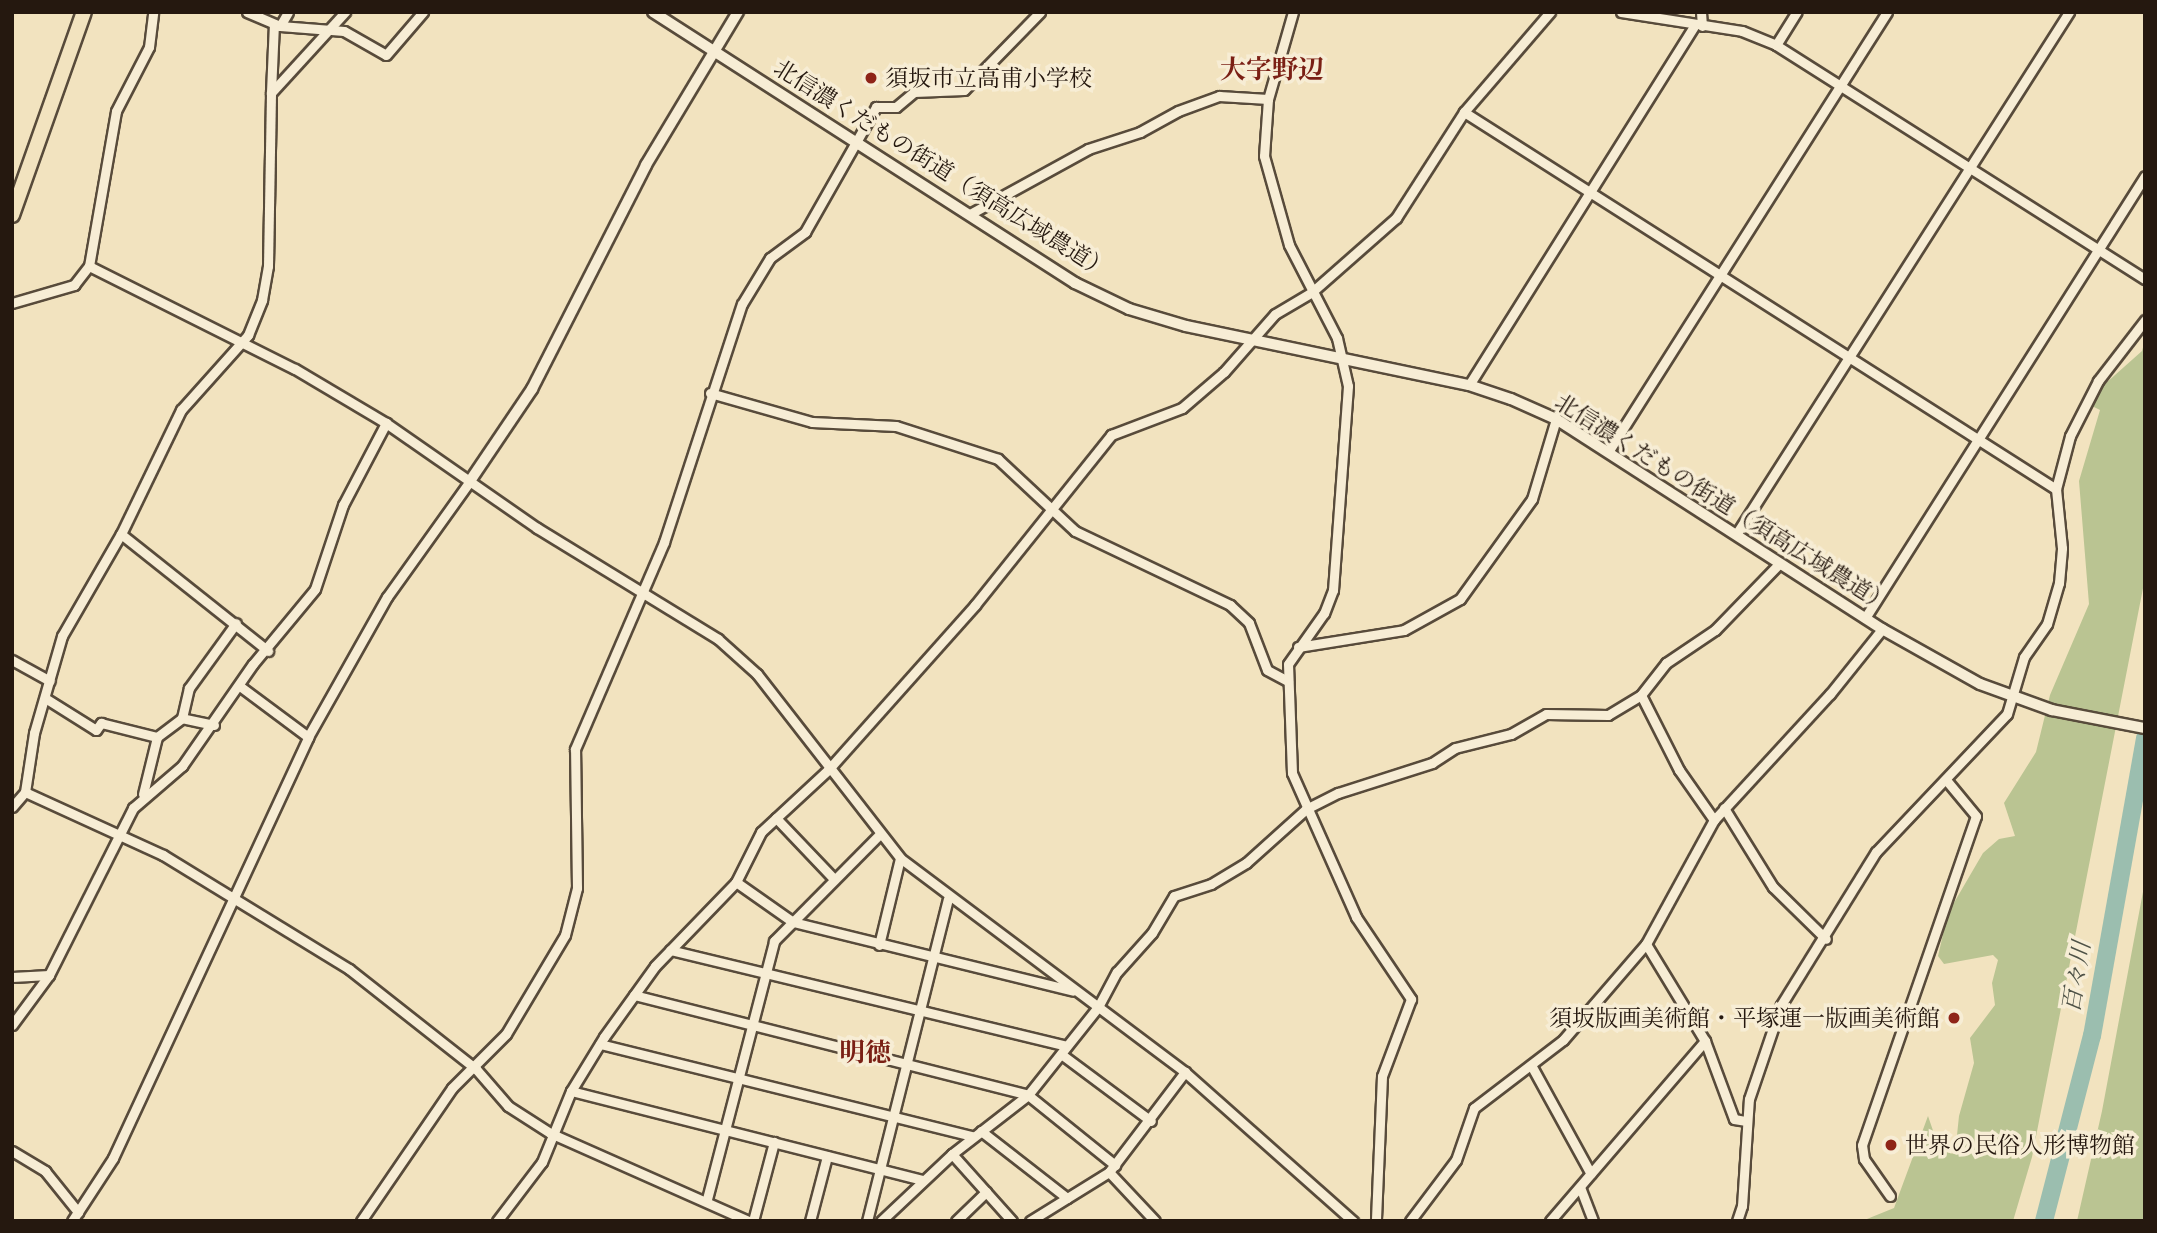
<!DOCTYPE html>
<html>
<head>
<meta charset="utf-8">
<style>
	body { margin:0 }
	#map { position:relative; width:2157px; height:1233px; overflow:hidden; background:#f2e3bf; font-family:"EB Garamond","Noto Serif JP",serif }
	div>[style] { position:absolute }
	[style*='--x'] { left:calc(var(--x)*1px); top:calc(var(--y)*1px); width:calc(var(--w)*1px); rotate:calc(var(--a)*1deg) }
	.green>* { inset:0; background:#bac492 }
	.river>* { height:18px; margin:-9px; padding:0 9px; transform-origin:9px; border-radius:9px; background:#9bbeaf }
	.roads { filter:drop-shadow(2px 0 #584b3b) drop-shadow(-2px 0 #584b3b) drop-shadow(0 2px #584b3b) drop-shadow(0 -2px #584b3b) }
	.minor>* { height:9px; margin:-4.5px; padding:0 4.5px; transform-origin:4.5px; border-radius:4.5px; background:#f7edd5 }
	.tertiary>* { height:10px; margin:-5px; padding:0 5px; transform-origin:5px; border-radius:5px; background:#f7edd5 }
	.primary>* { height:14px; margin:-7px; padding:0 7px; transform-origin:7px; border-radius:7px; background:#f2e3bf }
	.dots>* { width:19px; height:19px; translate:-50% -50%; box-sizing:border-box; border:4px solid #f7edd5; border-radius:50% }
	span { translate:-50% -50%; white-space:nowrap; text-align:center; line-height:1.15; -webkit-text-stroke:7px #f7edd5; paint-order:stroke }
	.poi-label { font-size:23px; color:#25180f }
	.left { translate:0 -50%; text-align:left }
	.right { translate:-100% -50%; text-align:right }
	.street-label { font-size:23px; color:#25180f }
	.water-label { font-size:24px; color:#4e5247; font-style:italic }
	.quarter-label { font-size:26px; color:#7a1f14; font-weight:700 }
	.frame { position:absolute; inset:0; border:14px solid #25180f; pointer-events:none }
</style>
</head>
<body>
<div id="map">
	<div class="green">
		<i style="clip-path:polygon(2145px 340px,2145px 578px,2032px 1157px,2013px 1221px,1862px 1221px,1894px 1208px,1928px 1116px,1940px 1151px,1955px 1154px,1959px 1116px,1974px 1063px,1970px 1038px,1995px 1005px,1992px 983px,1998px 960px,1993px 955px,1944px 964px,1938px 956px,1948px 913px,1983px 853px,1999px 839px,2015px 836px,2004px 803px,2036px 752px,2050px 695px,2089px 604px,2079px 481px,2100px 410px,2090px 405px,2097px 391px,2142px 351px)"></i>
		<i style="clip-path:polygon(2145px 881px,2145px 1221px,2077px 1221px,2102px 1111px)"></i>
	</div>
	<div class="river">
		<i style="--x:2044;--y:1221;--w:191;--a:-75.5"></i>
		<i style="--x:2092;--y:1036;--w:303;--a:-79.9"></i>
	</div>
	<div class="roads">
		<div class="minor">
			<i style="--x:247;--y:12;--w:36;--a:23"></i>
			<i style="--x:280;--y:26;--w:64;--a:4.5"></i>
			<i style="--x:344;--y:31;--w:48;--a:29.7"></i>
			<i style="--x:386;--y:55;--w:57;--a:-49.3"></i>
			<i style="--x:1293;--y:12;--w:91;--a:106"></i>
			<i style="--x:1268;--y:99;--w:57;--a:94"></i>
			<i style="--x:1264;--y:156;--w:92;--a:74.3"></i>
			<i style="--x:1289;--y:245;--w:105;--a:62.7"></i>
			<i style="--x:1337;--y:338;--w:49;--a:77.1"></i>
			<i style="--x:1348;--y:386;--w:205;--a:94.2"></i>
			<i style="--x:1333;--y:590;--w:25;--a:111"></i>
			<i style="--x:1324;--y:613;--w:62;--a:125.2"></i>
			<i style="--x:1288;--y:664;--w:109;--a:87.9"></i>
			<i style="--x:1292;--y:773;--w:158;--a:66"></i>
			<i style="--x:1356;--y:917;--w:99;--a:56.1"></i>
			<i style="--x:1411;--y:999;--w:82;--a:110.6"></i>
			<i style="--x:1382;--y:1076;--w:145;--a:92.4"></i>
			<i style="--x:1621;--y:12;--w:122;--a:8.9"></i>
			<i style="--x:1742;--y:31;--w:37;--a:22"></i>
			<i style="--x:1776;--y:45;--w:437;--a:32.4"></i>
			<i style="--x:1701;--y:12;--w:14;--a:86"></i>
			<i style="--x:280;--y:26;--w:16;--a:-60"></i>
			<i style="--x:1776;--y:45;--w:39;--a:-58"></i>
			<i style="--x:271;--y:92;--w:68;--a:-87.5"></i>
			<i style="--x:1464;--y:112;--w:702;--a:32.49"></i>
			<i style="--x:970;--y:214;--w:135;--a:-28.8"></i>
			<i style="--x:1088;--y:149;--w:55;--a:-18.1"></i>
			<i style="--x:1140;--y:132;--w:43;--a:-28.9"></i>
			<i style="--x:1178;--y:111;--w:44;--a:-20.1"></i>
			<i style="--x:1219;--y:96;--w:49;--a:3.5"></i>
			<i style="--x:89;--y:266;--w:230;--a:26.6"></i>
			<i style="--x:295;--y:369;--w:106;--a:30.7"></i>
			<i style="--x:386;--y:423;--w:184;--a:34.8"></i>
			<i style="--x:537;--y:528;--w:212;--a:31.5"></i>
			<i style="--x:718;--y:639;--w:52;--a:41.9"></i>
			<i style="--x:757;--y:674;--w:233;--a:52.1"></i>
			<i style="--x:900;--y:858;--w:356;--a:36.9"></i>
			<i style="--x:1185;--y:1072;--w:225;--a:41.6"></i>
			<i style="--x:12;--y:303;--w:65;--a:-16.2"></i>
			<i style="--x:74;--y:285;--w:24;--a:-52"></i>
			<i style="--x:89;--y:266;--w:157;--a:-80.1"></i>
			<i style="--x:116;--y:111;--w:72;--a:-62.7"></i>
			<i style="--x:149;--y:47;--w:35;--a:-83"></i>
			<i style="--x:1469;--y:385;--w:425;--a:-57.9"></i>
			<i style="--x:710;--y:393;--w:106;--a:15.9"></i>
			<i style="--x:812;--y:422;--w:84;--a:2.7"></i>
			<i style="--x:896;--y:426;--w:107;--a:17.9"></i>
			<i style="--x:998;--y:459;--w:105;--a:43.1"></i>
			<i style="--x:1075;--y:531;--w:172;--a:25.5"></i>
			<i style="--x:1230;--y:605;--w:26;--a:43"></i>
			<i style="--x:1249;--y:623;--w:50;--a:69"></i>
			<i style="--x:1267;--y:670;--w:24;--a:28"></i>
			<i style="--x:1608;--y:452;--w:521;--a:-57.62"></i>
			<i style="--x:1737;--y:533;--w:618;--a:-57.49"></i>
			<i style="--x:121;--y:534;--w:188;--a:38.5"></i>
			<i style="--x:1865;--y:618;--w:523;--a:-57.65"></i>
			<i style="--x:1298;--y:647;--w:107;--a:-9.1"></i>
			<i style="--x:1404;--y:630;--w:64;--a:-29"></i>
			<i style="--x:1460;--y:599;--w:123;--a:-54.2"></i>
			<i style="--x:1532;--y:499;--w:84;--a:-73.3"></i>
			<i style="--x:12;--y:660;--w:43;--a:28.9"></i>
			<i style="--x:241;--y:687;--w:84;--a:36.7"></i>
			<i style="--x:1641;--y:695;--w:84;--a:63.1"></i>
			<i style="--x:1679;--y:770;--w:61;--a:55"></i>
			<i style="--x:45;--y:698;--w:60;--a:32.1"></i>
			<i style="--x:96;--y:730;--w:9;--a:-54"></i>
			<i style="--x:101;--y:723;--w:58;--a:14"></i>
			<i style="--x:214;--y:725;--w:33;--a:-168"></i>
			<i style="--x:182;--y:718;--w:31;--a:-77"></i>
			<i style="--x:189;--y:688;--w:80;--a:-54.1"></i>
			<i style="--x:25;--y:792;--w:152;--a:24.5"></i>
			<i style="--x:163;--y:855;--w:218;--a:31.5"></i>
			<i style="--x:349;--y:969;--w:162;--a:38.2"></i>
			<i style="--x:476;--y:1069;--w:49;--a:49.1"></i>
			<i style="--x:508;--y:1106;--w:50;--a:32.7"></i>
			<i style="--x:550;--y:1133;--w:218;--a:23.9"></i>
			<i style="--x:143;--y:794;--w:59;--a:-76.2"></i>
			<i style="--x:157;--y:737;--w:31;--a:-37"></i>
			<i style="--x:12;--y:807;--w:20;--a:-49"></i>
			<i style="--x:25;--y:792;--w:60;--a:-81.3"></i>
			<i style="--x:34;--y:733;--w:101;--a:-73.9"></i>
			<i style="--x:62;--y:636;--w:118;--a:-60"></i>
			<i style="--x:121;--y:534;--w:138;--a:-64.2"></i>
			<i style="--x:181;--y:410;--w:101;--a:-48.2"></i>
			<i style="--x:248;--y:335;--w:38;--a:-68"></i>
			<i style="--x:262;--y:300;--w:35;--a:-80"></i>
			<i style="--x:268;--y:266;--w:173;--a:-89"></i>
			<i style="--x:271;--y:93;--w:110;--a:-47.6"></i>
			<i style="--x:1724;--y:808;--w:93;--a:58.2"></i>
			<i style="--x:1773;--y:887;--w:74;--a:44.5"></i>
			<i style="--x:776;--y:818;--w:84;--a:46.4"></i>
			<i style="--x:736;--y:882;--w:70;--a:35.1"></i>
			<i style="--x:793;--y:922;--w:288;--a:13.8"></i>
			<i style="--x:1646;--y:944;--w:114;--a:58.7"></i>
			<i style="--x:1705;--y:1041;--w:83;--a:69.6"></i>
			<i style="--x:1734;--y:1119;--w:11;--a:10"></i>
			<i style="--x:879;--y:945;--w:89;--a:-76.4"></i>
			<i style="--x:670;--y:950;--w:408;--a:13.6"></i>
			<i style="--x:12;--y:977;--w:37;--a:-3"></i>
			<i style="--x:634;--y:995;--w:406;--a:14.2"></i>
			<i style="--x:1028;--y:1095;--w:112;--a:38.8"></i>
			<i style="--x:12;--y:1025;--w:62;--a:-53.5"></i>
			<i style="--x:49;--y:975;--w:187;--a:-63.3"></i>
			<i style="--x:133;--y:808;--w:65;--a:-40.6"></i>
			<i style="--x:182;--y:766;--w:124;--a:-55.2"></i>
			<i style="--x:253;--y:664;--w:97;--a:-50.4"></i>
			<i style="--x:315;--y:589;--w:89;--a:-71.6"></i>
			<i style="--x:343;--y:505;--w:93;--a:-62.3"></i>
			<i style="--x:600;--y:1044;--w:384;--a:13.9"></i>
			<i style="--x:1061;--y:1054;--w:112;--a:36.7"></i>
			<i style="--x:1531;--y:1065;--w:124;--a:61.2"></i>
			<i style="--x:571;--y:1091;--w:362;--a:14.2"></i>
			<i style="--x:981;--y:1131;--w:109;--a:37.9"></i>
			<i style="--x:12;--y:1151;--w:39;--a:31"></i>
			<i style="--x:45;--y:1171;--w:53;--a:51.2"></i>
			<i style="--x:952;--y:1154;--w:90;--a:48.2"></i>
			<i style="--x:1109;--y:1172;--w:67;--a:46.8"></i>
			<i style="--x:1580;--y:1187;--w:36;--a:69"></i>
			<i style="--x:1890;--y:1196;--w:45;--a:-125.1"></i>
			<i style="--x:1864;--y:1159;--w:14;--a:-98"></i>
			<i style="--x:1862;--y:1145;--w:348;--a:-70.9"></i>
			<i style="--x:1976;--y:816;--w:45;--a:-129.6"></i>
			<i style="--x:707;--y:1199;--w:267;--a:-75.4"></i>
			<i style="--x:774;--y:941;--w:148;--a:-45.3"></i>
			<i style="--x:72;--y:1221;--w:75;--a:-56.9"></i>
			<i style="--x:113;--y:1158;--w:464;--a:-65.1"></i>
			<i style="--x:308;--y:737;--w:161;--a:-60.6"></i>
			<i style="--x:387;--y:597;--w:143;--a:-54.4"></i>
			<i style="--x:361;--y:1221;--w:161;--a:-55.6"></i>
			<i style="--x:452;--y:1088;--w:76;--a:-45"></i>
			<i style="--x:506;--y:1034;--w:115;--a:-59.2"></i>
			<i style="--x:565;--y:935;--w:49;--a:-75.7"></i>
			<i style="--x:577;--y:888;--w:139;--a:-90.8"></i>
			<i style="--x:575;--y:749;--w:225;--a:-66.7"></i>
			<i style="--x:664;--y:542;--w:250;--a:-71.9"></i>
			<i style="--x:742;--y:304;--w:54;--a:-58.7"></i>
			<i style="--x:770;--y:258;--w:44;--a:-36.6"></i>
			<i style="--x:805;--y:232;--w:144;--a:-60.4"></i>
			<i style="--x:876;--y:107;--w:20;--a:0"></i>
			<i style="--x:896;--y:107;--w:23;--a:-40"></i>
			<i style="--x:914;--y:92;--w:50;--a:-2.3"></i>
			<i style="--x:964;--y:90;--w:109;--a:-45.7"></i>
			<i style="--x:497;--y:1221;--w:74;--a:-52.7"></i>
			<i style="--x:542;--y:1162;--w:77;--a:-67.8"></i>
			<i style="--x:571;--y:1091;--w:63;--a:-58.6"></i>
			<i style="--x:604;--y:1037;--w:87;--a:-54.3"></i>
			<i style="--x:655;--y:966;--w:117;--a:-46"></i>
			<i style="--x:736;--y:882;--w:56;--a:-63.4"></i>
			<i style="--x:761;--y:832;--w:91;--a:-42.8"></i>
			<i style="--x:828;--y:770;--w:221;--a:-48.3"></i>
			<i style="--x:975;--y:605;--w:218;--a:-51.3"></i>
			<i style="--x:1111;--y:435;--w:76;--a:-20.8"></i>
			<i style="--x:1182;--y:408;--w:55;--a:-40.6"></i>
			<i style="--x:1224;--y:372;--w:77;--a:-48.7"></i>
			<i style="--x:1275;--y:314;--w:43;--a:-30.7"></i>
			<i style="--x:1312;--y:292;--w:112;--a:-41.4"></i>
			<i style="--x:1396;--y:218;--w:126;--a:-57.3"></i>
			<i style="--x:1464;--y:112;--w:132;--a:-49.3"></i>
			<i style="--x:753;--y:1221;--w:82;--a:-75.1"></i>
			<i style="--x:810;--y:1221;--w:67;--a:-75.3"></i>
			<i style="--x:867;--y:1221;--w:332;--a:-75.9"></i>
			<i style="--x:881;--y:1221;--w:98;--a:-43.3"></i>
			<i style="--x:952;--y:1154;--w:96;--a:-37.8"></i>
			<i style="--x:1028;--y:1095;--w:112;--a:-51.5"></i>
			<i style="--x:1098;--y:1007;--w:40;--a:-62"></i>
			<i style="--x:1117;--y:972;--w:52;--a:-48.1"></i>
			<i style="--x:1152;--y:933;--w:43;--a:-59.3"></i>
			<i style="--x:1174;--y:896;--w:39;--a:-18"></i>
			<i style="--x:1211;--y:884;--w:41;--a:-31"></i>
			<i style="--x:1246;--y:863;--w:81;--a:-42"></i>
			<i style="--x:1306;--y:809;--w:36;--a:-27"></i>
			<i style="--x:1338;--y:793;--w:99;--a:-17.7"></i>
			<i style="--x:1432;--y:763;--w:27;--a:-33"></i>
			<i style="--x:1455;--y:748;--w:58;--a:-14"></i>
			<i style="--x:1511;--y:734;--w:40;--a:-29.7"></i>
			<i style="--x:1546;--y:714;--w:62;--a:0.9"></i>
			<i style="--x:1608;--y:715;--w:39;--a:-31"></i>
			<i style="--x:1641;--y:695;--w:41;--a:-52"></i>
			<i style="--x:1666;--y:663;--w:59;--a:-34"></i>
			<i style="--x:1715;--y:630;--w:93;--a:-45.9"></i>
			<i style="--x:956;--y:1221;--w:42;--a:-44"></i>
			<i style="--x:1030;--y:1221;--w:93;--a:-31.8"></i>
			<i style="--x:1109;--y:1172;--w:126;--a:-52.8"></i>
			<i style="--x:1410;--y:1221;--w:76;--a:-53"></i>
			<i style="--x:1456;--y:1160;--w:55;--a:-70.9"></i>
			<i style="--x:1474;--y:1108;--w:112;--a:-37.4"></i>
			<i style="--x:1563;--y:1040;--w:127;--a:-49.2"></i>
			<i style="--x:1646;--y:944;--w:141;--a:-61.3"></i>
			<i style="--x:1714;--y:820;--w:171;--a:-47.4"></i>
			<i style="--x:1830;--y:694;--w:83;--a:-51.3"></i>
			<i style="--x:1550;--y:1221;--w:238;--a:-49.3"></i>
			<i style="--x:1737;--y:1221;--w:16;--a:-72"></i>
			<i style="--x:1742;--y:1206;--w:107;--a:-86.3"></i>
			<i style="--x:1749;--y:1099;--w:99;--a:-71.2"></i>
			<i style="--x:1781;--y:1005;--w:180;--a:-58.2"></i>
			<i style="--x:1876;--y:852;--w:190;--a:-46.5"></i>
			<i style="--x:2007;--y:714;--w:59;--a:-73.4"></i>
			<i style="--x:2024;--y:657;--w:40;--a:-55.1"></i>
			<i style="--x:2047;--y:624;--w:43;--a:-73.7"></i>
			<i style="--x:2059;--y:583;--w:35;--a:-85"></i>
			<i style="--x:2062;--y:548;--w:59;--a:-95.8"></i>
			<i style="--x:2056;--y:489;--w:55;--a:-75.2"></i>
			<i style="--x:2070;--y:436;--w:62;--a:-63"></i>
			<i style="--x:2098;--y:381;--w:77;--a:-52.4"></i>
		</div>
		<div class="tertiary">
			<i style="--x:653;--y:12;--w:502;--a:32.71"></i>
			<i style="--x:1075;--y:283;--w:60;--a:25.7"></i>
			<i style="--x:1129;--y:309;--w:59;--a:16.6"></i>
			<i style="--x:1186;--y:326;--w:289;--a:11.8"></i>
			<i style="--x:1469;--y:385;--w:44;--a:18.4"></i>
			<i style="--x:1511;--y:399;--w:49;--a:24"></i>
			<i style="--x:1556;--y:419;--w:388;--a:32.8"></i>
			<i style="--x:1882;--y:629;--w:112;--a:29.3"></i>
			<i style="--x:1980;--y:684;--w:77;--a:19.9"></i>
			<i style="--x:2052;--y:710;--w:95;--a:11"></i>
			<i style="--x:470;--y:481;--w:111;--a:-56"></i>
			<i style="--x:532;--y:389;--w:251;--a:-63"></i>
			<i style="--x:646;--y:165;--w:179;--a:-59"></i>
		</div>
		<div class="primary">
			<i style="--x:12;--y:215;--w:215;--a:-70.5"></i>
		</div>
	</div>
	<div class="dots">
		<i style="left:871px;top:78px;background:#8f2418"></i>
		<i style="left:1954px;top:1018px;background:#8f2418"></i>
		<i style="left:1891px;top:1145px;background:#8f2418"></i>
	</div>
	<div class="poi-label">
		<span class="left" style="left:885px;top:78px">須坂市立高甫小学校</span>
		<span class="right" style="left:1940px;top:1018px">須坂版画美術館・平塚運一版画美術館</span>
		<span class="left" style="left:1905px;top:1145px">世界の民俗人形博物館</span>
	</div>
	<div class="street-label">
		<span style="left:942px;top:169px;rotate:32deg">北信濃くだもの街道（須高広域農道）</span>
		<span style="left:1723px;top:503px;rotate:32deg">北信濃くだもの街道（須高広域農道）</span>
	</div>
	<div class="water-label">
		<span style="left:2076px;top:977px;rotate:-81deg">百々川</span>
	</div>
	<div class="quarter-label">
		<span style="left:1272px;top:70px">大字野辺</span>
		<span style="left:865px;top:1053px">明徳</span>
	</div>
	<div class="frame"></div>
</div>
</body>
</html>
